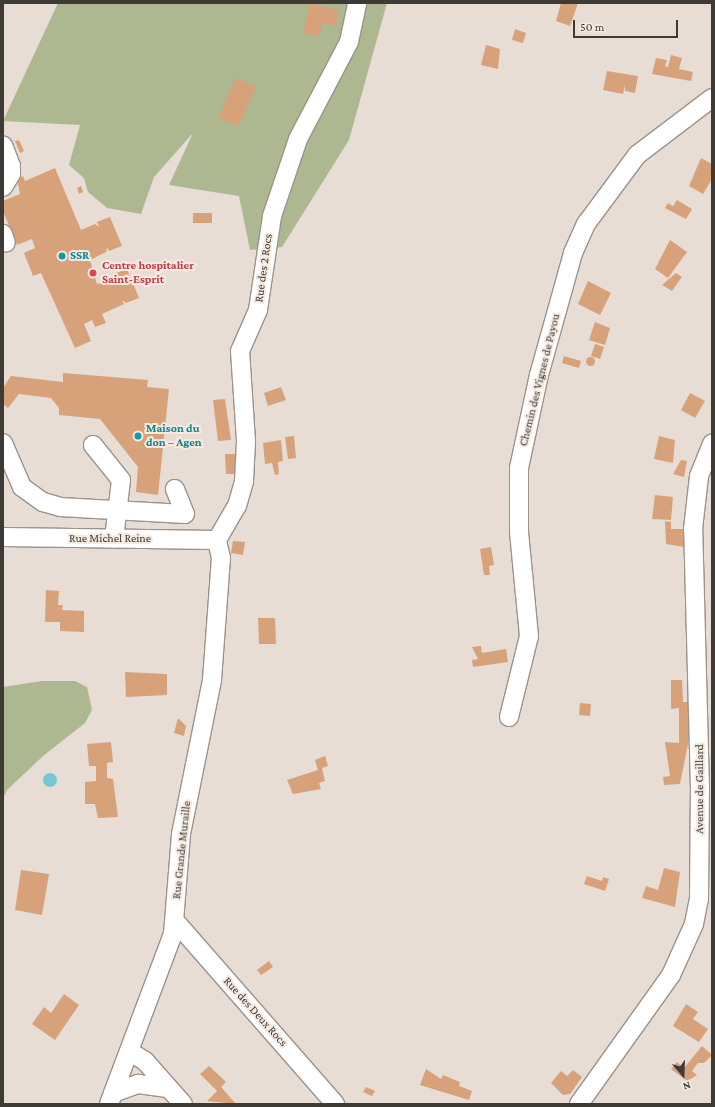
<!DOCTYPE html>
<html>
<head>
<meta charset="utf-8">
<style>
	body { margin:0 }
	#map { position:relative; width:715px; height:1107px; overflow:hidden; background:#e7ddd4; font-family:"Crimson Pro",serif }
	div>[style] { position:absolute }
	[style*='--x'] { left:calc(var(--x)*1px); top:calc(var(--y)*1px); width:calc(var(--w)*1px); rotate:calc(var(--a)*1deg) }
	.green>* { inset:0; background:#adb891 }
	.water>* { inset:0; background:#73c8d2 }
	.round { border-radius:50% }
	.building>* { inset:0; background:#d7a27a }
	.roads { filter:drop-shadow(1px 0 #9c928a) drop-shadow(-1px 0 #9c928a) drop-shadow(0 1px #9c928a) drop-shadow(0 -1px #9c928a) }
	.minor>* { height:18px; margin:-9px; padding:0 9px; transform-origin:9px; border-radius:9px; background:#fff }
	.dots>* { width:11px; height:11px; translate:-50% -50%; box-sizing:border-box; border:2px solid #f5ebe1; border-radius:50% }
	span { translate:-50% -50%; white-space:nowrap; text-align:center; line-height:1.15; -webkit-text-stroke:4px #f5ebe1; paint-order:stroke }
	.culture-label { font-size:12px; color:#0d838f; font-weight:700 }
	.left { translate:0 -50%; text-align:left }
	.health-label { font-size:12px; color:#be3a42; font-weight:700 }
	.street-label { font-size:12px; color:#3e3b37 }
	.frame { position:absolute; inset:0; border:4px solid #3e3b37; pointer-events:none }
	.north { position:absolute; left:663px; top:1055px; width:40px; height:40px; -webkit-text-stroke:3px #f5ebe1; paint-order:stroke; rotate:161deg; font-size:11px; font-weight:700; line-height:16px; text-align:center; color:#3e3b37 }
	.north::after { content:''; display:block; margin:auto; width:14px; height:18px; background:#3e3b37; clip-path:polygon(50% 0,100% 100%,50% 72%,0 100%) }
	.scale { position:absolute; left:573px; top:20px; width:105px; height:18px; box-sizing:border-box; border:2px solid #3e3b37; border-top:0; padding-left:5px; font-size:12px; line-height:14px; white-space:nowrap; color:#3e3b37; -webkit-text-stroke:3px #f5ebe1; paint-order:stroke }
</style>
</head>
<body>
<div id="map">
	<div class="green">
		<i style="clip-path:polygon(58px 3px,387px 3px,349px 140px,282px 247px,250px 250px,239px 196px,169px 185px,193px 133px,154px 177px,141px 214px,107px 208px,88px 192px,84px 178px,69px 165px,80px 125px,3px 121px)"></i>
		<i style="clip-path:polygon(42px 681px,75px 681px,87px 687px,92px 710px,85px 723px,43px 756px,7px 790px,3px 799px,3px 687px)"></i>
	</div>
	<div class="water">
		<i class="round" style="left:43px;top:773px;width:14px;height:14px"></i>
	</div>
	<div class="building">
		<i style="clip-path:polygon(310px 3px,339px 10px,335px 26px,323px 23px,319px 37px,303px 33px)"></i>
		<i style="clip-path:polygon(561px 3px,578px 3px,570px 26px,556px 21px)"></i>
		<i style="clip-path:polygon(515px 29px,526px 33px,523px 43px,512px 40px)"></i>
		<i style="clip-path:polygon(486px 45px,500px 49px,498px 69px,481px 65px)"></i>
		<i style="clip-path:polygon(671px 55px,682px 58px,679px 69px,693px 72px,691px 81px,652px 74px,656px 58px,667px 60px,665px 66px,668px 67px)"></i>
		<i style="clip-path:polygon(607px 71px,638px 76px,635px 93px,625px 91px,625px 85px,623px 94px,603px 90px)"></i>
		<i style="clip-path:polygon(236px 78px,256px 87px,238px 126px,218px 118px)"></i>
		<i style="clip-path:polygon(19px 140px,24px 151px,20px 153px,15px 141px)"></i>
		<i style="clip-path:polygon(701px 158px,712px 164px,712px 179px,703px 194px,689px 186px)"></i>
		<i style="clip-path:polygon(55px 168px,81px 230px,95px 224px,99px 227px,97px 222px,110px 217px,122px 246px,109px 251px,107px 247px,106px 252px,90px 260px,97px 284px,116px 279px,114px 274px,127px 269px,139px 298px,126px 303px,122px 300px,124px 304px,102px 314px,106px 323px,95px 327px,92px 320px,84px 324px,91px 341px,75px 348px,41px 273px,33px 276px,24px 253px,35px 248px,32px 239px,17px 245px,3px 211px,3px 201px,20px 194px,17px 179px,23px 176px,25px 181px)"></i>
		<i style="clip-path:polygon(81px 186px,83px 192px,79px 194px,77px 188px)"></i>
		<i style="clip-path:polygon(677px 200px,692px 209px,686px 219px,665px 208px,668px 203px,673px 206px)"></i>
		<i style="clip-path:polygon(193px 213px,212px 213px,212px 223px,193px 223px)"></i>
		<i style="clip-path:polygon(670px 240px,687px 252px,668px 278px,655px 269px)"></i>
		<i style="clip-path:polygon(676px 273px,682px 277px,672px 291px,662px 285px)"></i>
		<i style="clip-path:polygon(588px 281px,611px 293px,600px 315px,578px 304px)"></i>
		<i style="clip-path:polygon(595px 322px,610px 328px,605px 345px,589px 340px)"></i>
		<i style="clip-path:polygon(595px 344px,604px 347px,600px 359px,591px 356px)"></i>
		<i style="clip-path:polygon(564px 356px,581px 361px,579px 368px,562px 363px)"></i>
		<i class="round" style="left:585.5px;top:356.5px;width:9px;height:9px"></i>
		<i style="clip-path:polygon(63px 373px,148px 380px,147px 387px,169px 389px,158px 495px,136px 492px,138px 467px,100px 419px,59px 415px,59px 408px,51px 398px,19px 394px,8px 408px,3px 404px,3px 388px,11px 376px,63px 382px)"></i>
		<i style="clip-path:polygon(281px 387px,286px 400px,268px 406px,264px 393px)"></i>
		<i style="clip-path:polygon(690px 393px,705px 401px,695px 418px,681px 410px)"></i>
		<i style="clip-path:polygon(225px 399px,231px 440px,218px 441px,213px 400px)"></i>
		<i style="clip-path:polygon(294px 436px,296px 458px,288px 459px,285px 437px)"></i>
		<i style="clip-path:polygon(659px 436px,675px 440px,673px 463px,654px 459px)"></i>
		<i style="clip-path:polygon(281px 440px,283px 461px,278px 462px,279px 474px,275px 475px,272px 463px,265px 464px,263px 443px)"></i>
		<i style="clip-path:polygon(225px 454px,237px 454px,237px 474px,226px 474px)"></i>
		<i style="clip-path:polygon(681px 460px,687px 461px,684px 477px,673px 474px)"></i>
		<i style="clip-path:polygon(655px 495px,673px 497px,671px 520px,652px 519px)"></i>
		<i style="clip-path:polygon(665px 521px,671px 522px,671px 529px,684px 529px,684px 547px,666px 544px)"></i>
		<i style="clip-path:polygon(233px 541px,245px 542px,243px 555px,231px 553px)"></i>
		<i style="clip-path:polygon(491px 547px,494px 565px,489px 566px,490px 575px,484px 575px,480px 549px)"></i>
		<i style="clip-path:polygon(46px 590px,59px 591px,58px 605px,63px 605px,62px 610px,84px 611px,84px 632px,60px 631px,60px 622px,45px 622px)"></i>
		<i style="clip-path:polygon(258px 618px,275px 618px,276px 644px,259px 644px)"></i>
		<i style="clip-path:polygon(481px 646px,482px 653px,506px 649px,508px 662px,473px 667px,472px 660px,478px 659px,472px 647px)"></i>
		<i style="clip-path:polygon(125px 672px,167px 674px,167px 695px,126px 697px)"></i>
		<i style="clip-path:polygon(671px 680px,682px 680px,683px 702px,688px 702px,688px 744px,680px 784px,664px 785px,663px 777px,670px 776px,665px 742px,679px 743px,679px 708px,671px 709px)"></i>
		<i style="clip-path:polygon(580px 703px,591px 704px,590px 716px,579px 715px)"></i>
		<i style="clip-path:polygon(178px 718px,186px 726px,184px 736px,174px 733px)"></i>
		<i style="clip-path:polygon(111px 742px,113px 762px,107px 763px,107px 778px,113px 779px,118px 817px,98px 818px,95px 804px,85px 804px,85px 782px,96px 781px,96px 766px,89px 766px,87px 744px)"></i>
		<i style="clip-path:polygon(325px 756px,328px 766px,322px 768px,325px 781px,319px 783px,321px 789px,293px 794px,287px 780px,318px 770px,315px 760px)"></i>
		<i style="clip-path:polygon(664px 868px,680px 872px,675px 907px,642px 898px,646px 886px,658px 890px)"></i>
		<i style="clip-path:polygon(21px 870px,49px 874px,42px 915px,15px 910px)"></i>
		<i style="clip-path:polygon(587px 876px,602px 881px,603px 877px,609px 879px,605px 891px,584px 884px)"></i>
		<i style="clip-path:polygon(269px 961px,273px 967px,261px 975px,257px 970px)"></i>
		<i style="clip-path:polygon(64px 994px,79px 1005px,55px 1040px,32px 1024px,44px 1007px,51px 1013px)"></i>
		<i style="clip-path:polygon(686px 1004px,698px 1012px,693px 1019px,708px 1029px,699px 1042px,673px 1026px)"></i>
		<i style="clip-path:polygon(702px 1046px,712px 1055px,704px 1063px,698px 1063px,692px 1071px,697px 1075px,687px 1081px,671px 1069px,677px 1062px,684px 1068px)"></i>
		<i style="clip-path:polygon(209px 1066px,226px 1082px,221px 1087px,236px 1104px,207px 1101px,217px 1091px,200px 1074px)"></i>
		<i style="clip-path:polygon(426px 1069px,441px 1079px,443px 1075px,460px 1082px,459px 1086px,472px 1091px,469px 1100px,420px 1085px)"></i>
		<i style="clip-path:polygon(573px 1070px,582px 1077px,570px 1094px,563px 1095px,551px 1083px,561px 1071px,567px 1076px)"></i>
		<i style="clip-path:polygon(366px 1087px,375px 1091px,372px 1096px,363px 1092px)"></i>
	</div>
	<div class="roads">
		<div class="minor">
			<i style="--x:3;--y:187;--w:15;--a:-58"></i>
			<i style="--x:11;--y:174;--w:8;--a:-90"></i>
			<i style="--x:11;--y:166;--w:22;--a:-111"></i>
			<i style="--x:3;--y:234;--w:9;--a:72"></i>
			<i style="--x:3;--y:443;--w:48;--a:66.6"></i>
			<i style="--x:22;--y:487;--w:26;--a:36"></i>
			<i style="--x:43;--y:502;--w:18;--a:16"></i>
			<i style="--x:60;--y:507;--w:125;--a:3.2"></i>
			<i style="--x:185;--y:514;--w:27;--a:-112"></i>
			<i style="--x:93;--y:445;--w:45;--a:51.3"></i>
			<i style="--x:121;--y:480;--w:59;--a:96.8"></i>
			<i style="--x:3;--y:537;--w:214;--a:0.8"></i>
			<i style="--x:217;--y:540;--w:39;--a:-60"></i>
			<i style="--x:237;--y:506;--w:26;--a:-74"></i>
			<i style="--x:244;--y:481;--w:40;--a:-87.1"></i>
			<i style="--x:246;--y:441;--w:90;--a:-93.8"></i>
			<i style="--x:240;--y:351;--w:45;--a:-66.3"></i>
			<i style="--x:258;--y:310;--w:95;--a:-81.5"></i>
			<i style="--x:272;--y:216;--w:81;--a:-71.3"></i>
			<i style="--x:298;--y:139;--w:110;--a:-62.3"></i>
			<i style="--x:349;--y:42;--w:40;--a:-78"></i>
			<i style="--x:509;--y:717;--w:83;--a:-76.1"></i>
			<i style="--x:529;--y:636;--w:104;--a:-95.5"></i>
			<i style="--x:519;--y:532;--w:64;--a:-90"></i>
			<i style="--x:519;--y:468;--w:95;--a:-77.9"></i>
			<i style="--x:539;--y:375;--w:127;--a:-74.4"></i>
			<i style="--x:573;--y:253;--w:32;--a:-66"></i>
			<i style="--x:586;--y:224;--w:86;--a:-53.5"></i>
			<i style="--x:637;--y:155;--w:94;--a:-37.2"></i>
			<i style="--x:175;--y:921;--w:243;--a:48.8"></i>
			<i style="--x:129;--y:1051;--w:19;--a:32"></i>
			<i style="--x:145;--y:1061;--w:57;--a:48.5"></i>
			<i style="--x:113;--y:1093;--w:27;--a:-20"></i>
			<i style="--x:138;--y:1084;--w:30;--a:8"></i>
			<i style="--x:109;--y:1104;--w:182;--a:-69.4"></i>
			<i style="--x:173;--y:934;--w:100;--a:-85.4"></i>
			<i style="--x:181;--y:834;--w:157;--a:-78.6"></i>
			<i style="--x:212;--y:680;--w:122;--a:-85.8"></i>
			<i style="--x:221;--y:558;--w:18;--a:-103"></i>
			<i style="--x:579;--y:1104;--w:158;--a:-54.5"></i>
			<i style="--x:671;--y:975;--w:56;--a:-65.7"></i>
			<i style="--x:694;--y:924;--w:25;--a:-79"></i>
			<i style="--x:699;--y:899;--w:110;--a:-89.5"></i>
			<i style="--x:700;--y:789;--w:260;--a:-91.5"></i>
			<i style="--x:693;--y:529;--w:53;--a:-83.5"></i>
			<i style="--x:699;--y:476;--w:35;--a:-68"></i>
		</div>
	</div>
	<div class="dots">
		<i style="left:62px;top:256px;background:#0f9aa8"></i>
		<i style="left:93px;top:273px;background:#e0444e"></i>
		<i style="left:138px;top:436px;background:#0f9aa8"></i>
	</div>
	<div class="culture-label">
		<span class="left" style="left:70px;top:256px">SSR</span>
		<span class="left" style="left:146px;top:436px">Maison du<br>don – Agen</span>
	</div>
	<div class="health-label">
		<span class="left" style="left:102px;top:273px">Centre hospitalier<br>Saint-Esprit</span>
	</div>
	<div class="street-label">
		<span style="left:264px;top:268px;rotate:-82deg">Rue des 2 Rocs</span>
		<span style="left:540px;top:380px;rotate:-76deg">Chemin des Vignes de Payou</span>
		<span style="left:110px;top:539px">Rue Michel Reine</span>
		<span style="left:700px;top:789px;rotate:-90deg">Avenue de Gaillard</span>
		<span style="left:182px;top:850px;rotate:-84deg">Rue Grande Muraille</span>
		<span style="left:255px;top:1012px;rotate:48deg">Rue des Deux Rocs</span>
	</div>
	<div class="frame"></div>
	<div class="north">N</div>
	<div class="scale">50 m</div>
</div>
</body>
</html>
